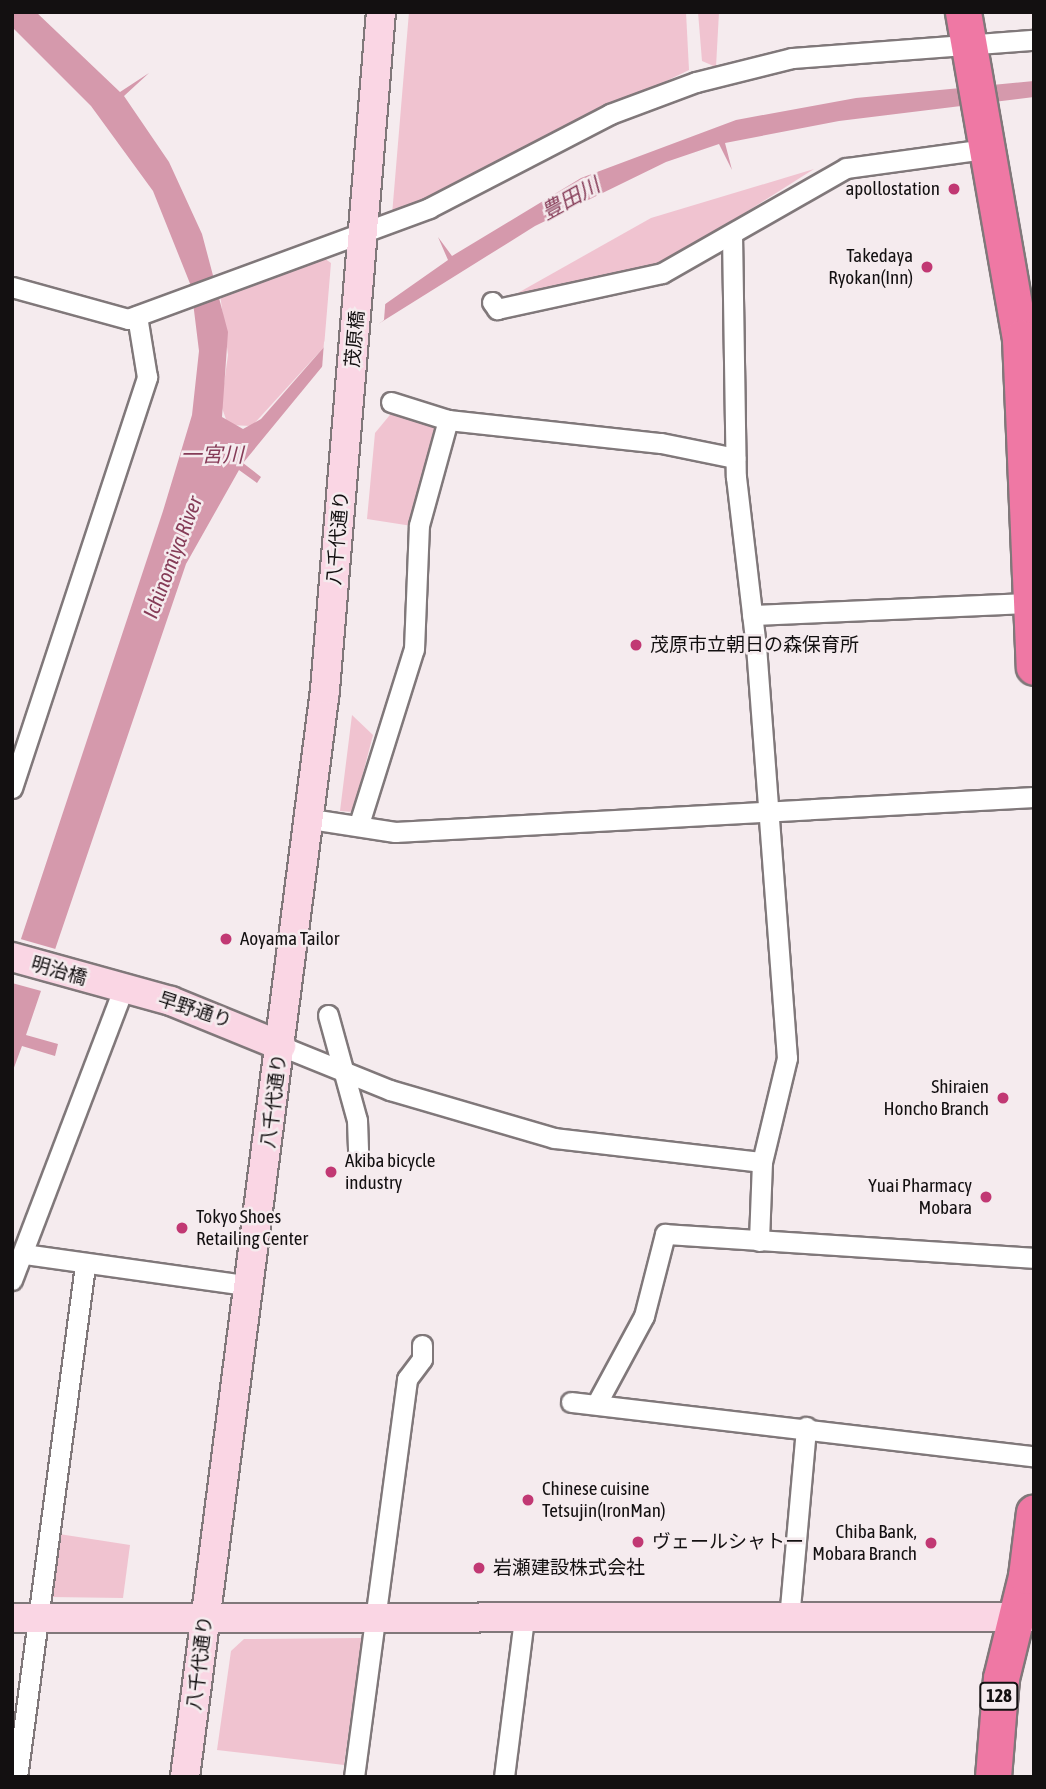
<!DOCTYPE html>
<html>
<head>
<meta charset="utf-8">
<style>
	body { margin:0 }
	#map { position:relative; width:1046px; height:1789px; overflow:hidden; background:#f5ebee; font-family:"Asap Condensed","Noto Sans JP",sans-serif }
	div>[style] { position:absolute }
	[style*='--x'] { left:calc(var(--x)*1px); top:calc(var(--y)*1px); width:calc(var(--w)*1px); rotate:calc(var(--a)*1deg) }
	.green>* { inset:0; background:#f0c3d0 }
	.water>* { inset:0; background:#d599ac }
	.pier>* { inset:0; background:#f5ebee }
	.roads { filter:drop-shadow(2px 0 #80787a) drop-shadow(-2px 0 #80787a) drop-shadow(0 2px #80787a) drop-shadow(0 -2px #80787a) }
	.street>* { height:19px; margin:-9.5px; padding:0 9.5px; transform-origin:9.5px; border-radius:9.5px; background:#fff }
	.secondary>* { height:28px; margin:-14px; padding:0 14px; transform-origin:14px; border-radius:14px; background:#fad6e4 }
	.highway>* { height:35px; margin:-17.5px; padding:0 17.5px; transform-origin:17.5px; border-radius:17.5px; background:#ef78a4 }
	.dots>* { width:19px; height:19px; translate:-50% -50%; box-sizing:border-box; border:4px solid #f5ebee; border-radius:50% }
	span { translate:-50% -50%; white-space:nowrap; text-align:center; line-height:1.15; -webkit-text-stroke:5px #f5ebee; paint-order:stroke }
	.shield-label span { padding:2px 5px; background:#f5ebee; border:2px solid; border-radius:5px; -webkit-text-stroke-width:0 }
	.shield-label { font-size:18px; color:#131011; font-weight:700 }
	.poi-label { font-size:19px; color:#131011 }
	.right { translate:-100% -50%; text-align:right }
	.left { translate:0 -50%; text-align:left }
	.street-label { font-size:19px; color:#131011 }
	.water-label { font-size:21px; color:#853b57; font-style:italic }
	.frame { position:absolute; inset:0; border:14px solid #131011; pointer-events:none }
</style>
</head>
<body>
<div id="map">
	<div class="green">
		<i style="clip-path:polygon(409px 12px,686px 12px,689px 70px,392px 215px)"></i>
		<i style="clip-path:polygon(698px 12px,719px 12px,716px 67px,702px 61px)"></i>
		<i style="clip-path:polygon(814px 169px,667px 262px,507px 299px,651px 218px)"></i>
		<i style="clip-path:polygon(321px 256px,331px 263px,324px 347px,252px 426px,228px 425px,221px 405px,228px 355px,220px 294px)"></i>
		<i style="clip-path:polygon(394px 410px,438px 428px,412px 526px,367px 519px,375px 433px)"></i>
		<i style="clip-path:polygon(352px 715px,373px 735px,353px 812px,340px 811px)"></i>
		<i style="clip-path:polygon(59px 1534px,130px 1545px,123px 1598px,51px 1597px)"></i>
		<i style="clip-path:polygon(362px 1638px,344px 1765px,217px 1750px,231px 1651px,244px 1639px)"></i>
	</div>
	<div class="water">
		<i style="clip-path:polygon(12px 12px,36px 12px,120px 92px,149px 73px,124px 96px,169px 162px,202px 234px,228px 332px,222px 417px,243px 429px,261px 419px,324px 347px,448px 260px,438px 237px,452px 256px,581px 178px,736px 120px,856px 98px,1034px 81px,1034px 97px,839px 121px,725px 143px,732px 170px,719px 144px,666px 162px,535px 226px,335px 351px,243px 463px,261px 477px,257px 483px,239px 470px,186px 564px,26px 1035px,58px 1044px,55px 1056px,22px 1046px,12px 1073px,12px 966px,163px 511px,192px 415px,199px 351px,191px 286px,153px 191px,91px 106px,12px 27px)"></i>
	</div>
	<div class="pier">
		<i style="clip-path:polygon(386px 294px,384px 320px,322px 369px,324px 342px)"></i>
		<i style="clip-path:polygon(17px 938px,59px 950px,45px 992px,12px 983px)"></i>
	</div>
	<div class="roads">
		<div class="street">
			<i style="--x:732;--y:234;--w:243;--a:89.1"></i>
			<i style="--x:736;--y:477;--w:170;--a:83.3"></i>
			<i style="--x:756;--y:646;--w:413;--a:85.7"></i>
			<i style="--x:787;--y:1058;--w:107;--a:103.5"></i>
			<i style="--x:762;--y:1162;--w:79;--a:92.2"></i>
			<i style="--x:12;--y:287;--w:120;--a:15.4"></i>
			<i style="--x:128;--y:319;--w:321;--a:-20.2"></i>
			<i style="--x:429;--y:208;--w:204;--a:-27.4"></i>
			<i style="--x:610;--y:114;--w:92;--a:-20.4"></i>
			<i style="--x:696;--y:82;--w:99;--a:-14"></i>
			<i style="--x:792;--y:58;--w:243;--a:-4.3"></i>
			<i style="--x:492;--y:302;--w:9;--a:54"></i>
			<i style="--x:497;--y:309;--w:169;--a:-12.3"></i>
			<i style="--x:662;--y:273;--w:212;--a:-29.7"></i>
			<i style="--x:846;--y:168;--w:139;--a:-7.8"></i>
			<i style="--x:391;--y:402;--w:60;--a:17.5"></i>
			<i style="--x:448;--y:420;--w:214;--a:6.2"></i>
			<i style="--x:661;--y:443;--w:76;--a:11.5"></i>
			<i style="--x:752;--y:615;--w:277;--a:-2.5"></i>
			<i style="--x:12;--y:788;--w:433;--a:-71.8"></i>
			<i style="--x:147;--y:377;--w:62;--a:-99.3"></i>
			<i style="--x:311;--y:819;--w:85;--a:8.8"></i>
			<i style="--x:395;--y:832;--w:640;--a:-3.14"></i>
			<i style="--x:359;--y:824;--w:183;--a:-72.6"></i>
			<i style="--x:414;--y:649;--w:124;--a:-87.7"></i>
			<i style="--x:419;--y:525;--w:109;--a:-74.6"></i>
			<i style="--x:328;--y:1015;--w:109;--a:74.6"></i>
			<i style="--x:357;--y:1120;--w:30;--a:88"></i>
			<i style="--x:281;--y:1046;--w:118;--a:22"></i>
			<i style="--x:390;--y:1090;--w:171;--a:16.3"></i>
			<i style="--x:554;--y:1138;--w:209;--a:6.6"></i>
			<i style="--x:24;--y:1254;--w:229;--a:8"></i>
			<i style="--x:12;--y:1280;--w:311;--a:-69.1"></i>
			<i style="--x:598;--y:1401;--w:97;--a:-61.6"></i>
			<i style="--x:644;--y:1316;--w:85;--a:-75.6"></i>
			<i style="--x:665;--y:1234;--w:370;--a:3.7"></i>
			<i style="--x:571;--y:1402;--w:466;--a:6.7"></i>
			<i style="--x:789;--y:1619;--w:193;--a:-84.9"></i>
			<i style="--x:17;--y:1777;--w:516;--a:-82.43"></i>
			<i style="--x:354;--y:1777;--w:402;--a:-82.4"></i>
			<i style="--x:407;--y:1379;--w:25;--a:-53"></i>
			<i style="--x:422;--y:1359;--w:14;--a:-90"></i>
			<i style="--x:504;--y:1777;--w:159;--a:-82.8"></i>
		</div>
		<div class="secondary">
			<i style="--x:12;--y:957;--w:165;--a:15.5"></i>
			<i style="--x:171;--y:1001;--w:119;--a:22.2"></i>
			<i style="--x:12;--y:1618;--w:1022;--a:-0.06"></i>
			<i style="--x:185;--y:1777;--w:1096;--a:-82.66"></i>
			<i style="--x:325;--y:690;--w:680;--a:-85.28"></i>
		</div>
		<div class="highway">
			<i style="--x:963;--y:12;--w:331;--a:80.1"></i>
			<i style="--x:1020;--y:338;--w:329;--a:87.6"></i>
			<i style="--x:993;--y:1777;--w:99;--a:-85.4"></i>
			<i style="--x:1001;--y:1678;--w:105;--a:-76.2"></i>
			<i style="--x:1026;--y:1576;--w:64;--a:-82.9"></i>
		</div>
	</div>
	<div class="dots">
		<i style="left:954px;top:189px;background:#c13873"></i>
		<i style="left:927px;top:267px;background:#c13873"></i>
		<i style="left:636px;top:645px;background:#c13873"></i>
		<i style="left:226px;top:939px;background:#c13873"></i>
		<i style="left:1003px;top:1098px;background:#c13873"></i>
		<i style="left:331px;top:1172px;background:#c13873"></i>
		<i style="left:986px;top:1197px;background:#c13873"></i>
		<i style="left:182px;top:1228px;background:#c13873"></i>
		<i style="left:528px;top:1500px;background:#c13873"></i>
		<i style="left:638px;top:1542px;background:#c13873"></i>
		<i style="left:931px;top:1543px;background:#c13873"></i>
		<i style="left:479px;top:1568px;background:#c13873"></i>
	</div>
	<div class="shield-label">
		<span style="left:999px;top:1696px">128</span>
	</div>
	<div class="poi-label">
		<span class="right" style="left:940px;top:189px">apollostation</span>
		<span class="right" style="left:913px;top:267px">Takedaya<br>Ryokan(Inn)</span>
		<span class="left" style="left:650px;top:645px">茂原市立朝日の森保育所</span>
		<span class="left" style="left:240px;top:939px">Aoyama Tailor</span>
		<span class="right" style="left:989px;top:1098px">Shiraien<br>Honcho Branch</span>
		<span class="left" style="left:345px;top:1172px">Akiba bicycle<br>industry</span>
		<span class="right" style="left:972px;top:1197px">Yuai Pharmacy<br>Mobara</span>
		<span class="left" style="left:196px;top:1228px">Tokyo Shoes<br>Retailing Center</span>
		<span class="left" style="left:542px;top:1500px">Chinese cuisine<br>Tetsujin(IronMan)</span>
		<span class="right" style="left:917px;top:1543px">Chiba Bank,<br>Mobara Branch</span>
		<span class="left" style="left:652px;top:1542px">ヴェールシャトー</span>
		<span class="left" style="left:493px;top:1568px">岩瀬建設株式会社</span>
	</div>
	<div class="street-label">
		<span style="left:355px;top:339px;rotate:-85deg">茂原橋</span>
		<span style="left:338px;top:538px;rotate:-85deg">八千代通り</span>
		<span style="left:59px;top:971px;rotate:16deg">明治橋</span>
		<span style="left:195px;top:1010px;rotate:18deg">早野通り</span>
		<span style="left:274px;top:1101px;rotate:-83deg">八千代通り</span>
		<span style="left:200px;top:1663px;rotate:-83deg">八千代通り</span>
	</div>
	<div class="water-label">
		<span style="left:570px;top:198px;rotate:-29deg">豊田川</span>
		<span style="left:212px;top:454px">一宮川</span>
		<span style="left:172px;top:557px;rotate:-69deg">Ichinomiya River</span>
	</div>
	<div class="frame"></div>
</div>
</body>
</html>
